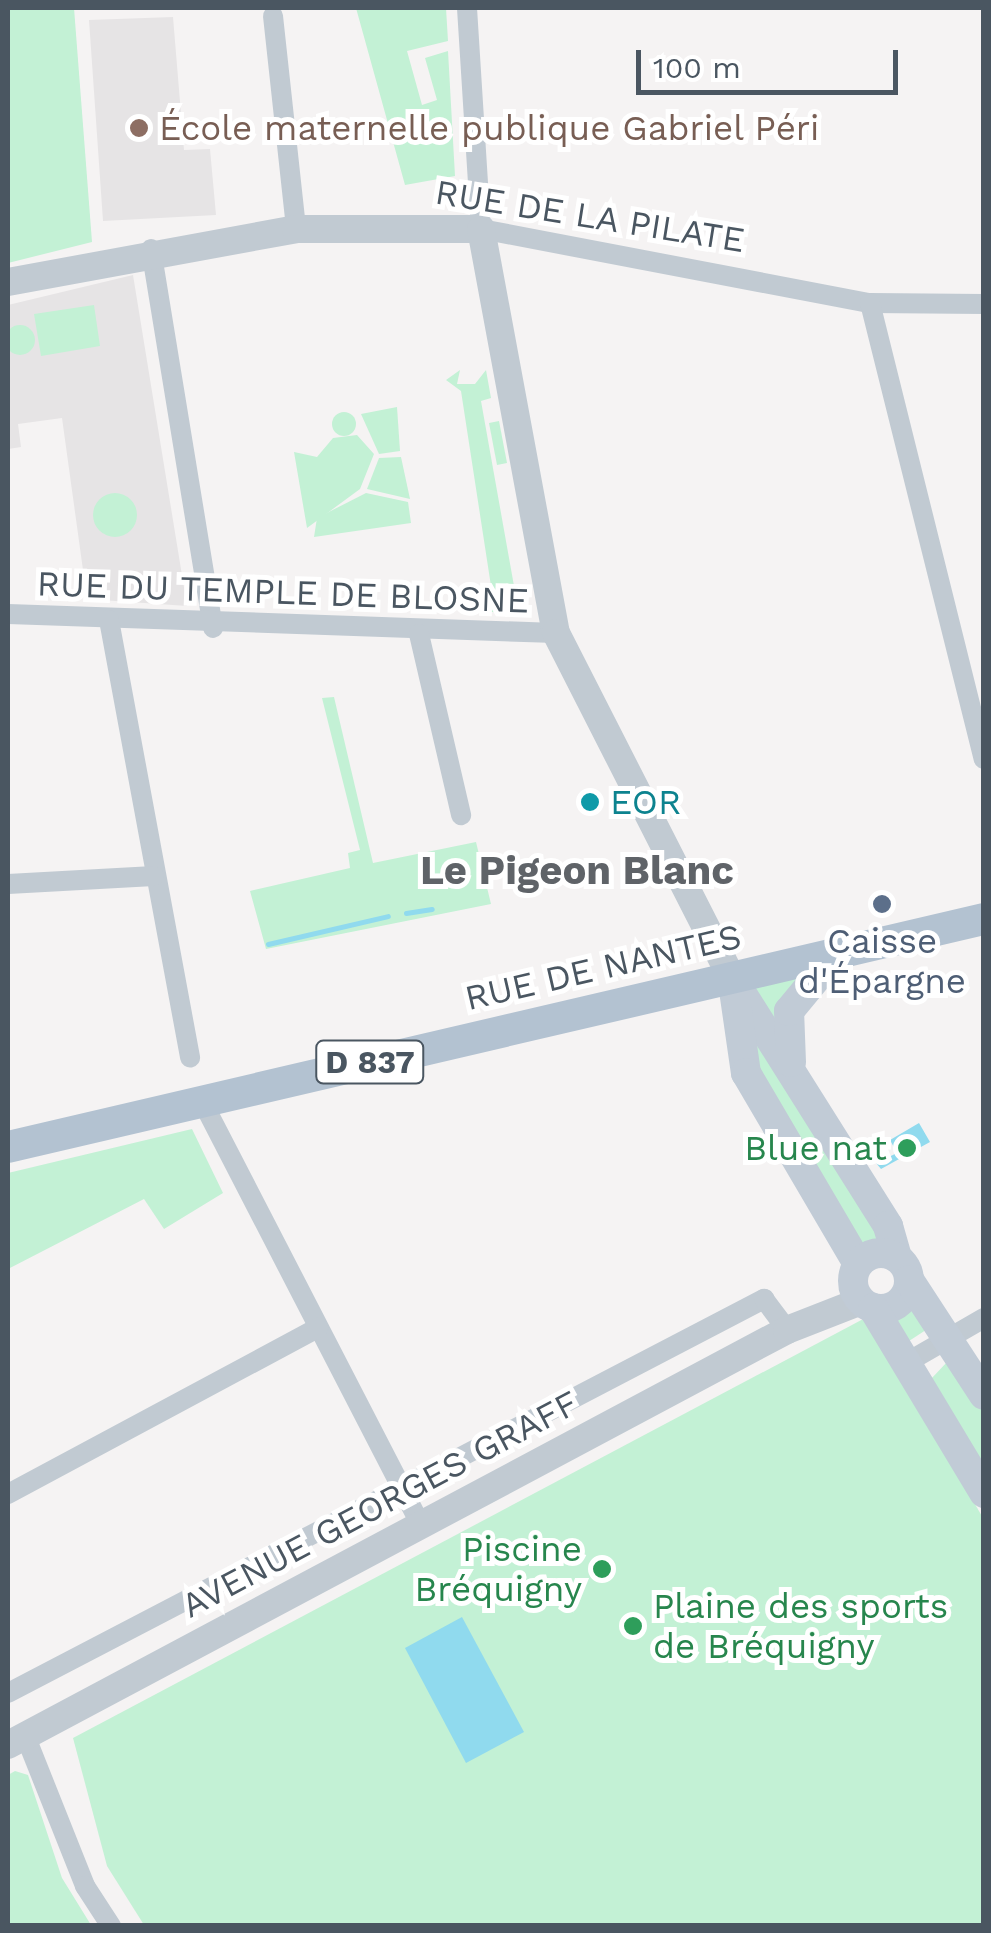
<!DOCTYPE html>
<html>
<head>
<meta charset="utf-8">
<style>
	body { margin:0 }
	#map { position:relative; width:991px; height:1933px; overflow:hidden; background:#f5f3f3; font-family:"Work Sans",sans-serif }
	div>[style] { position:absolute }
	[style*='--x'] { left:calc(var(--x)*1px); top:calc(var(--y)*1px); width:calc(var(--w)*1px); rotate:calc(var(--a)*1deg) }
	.education>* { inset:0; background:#e6e4e5 }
	.green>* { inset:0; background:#c3f1d5 }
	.round { border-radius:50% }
	.water>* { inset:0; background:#90daee }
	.stream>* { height:5px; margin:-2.5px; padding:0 2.5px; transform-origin:2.5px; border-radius:2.5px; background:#90daee }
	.minor>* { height:20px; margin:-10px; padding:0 10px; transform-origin:10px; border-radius:10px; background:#c1cad2 }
	.tertiary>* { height:28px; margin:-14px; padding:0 14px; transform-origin:14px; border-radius:14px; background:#c1cad2 }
	.secondary>* { height:30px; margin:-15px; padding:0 15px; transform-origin:15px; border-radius:15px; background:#c1cbd6 }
	.secondary>.ring { margin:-15px; padding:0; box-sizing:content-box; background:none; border:30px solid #c1cbd6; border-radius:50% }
	.primary>* { height:32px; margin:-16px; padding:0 16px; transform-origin:16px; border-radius:16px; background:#b3c2d1 }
	.dots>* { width:28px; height:28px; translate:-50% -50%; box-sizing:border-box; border:5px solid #fff; border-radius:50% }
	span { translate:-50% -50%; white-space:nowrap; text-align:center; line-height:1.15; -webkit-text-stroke:10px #fff; paint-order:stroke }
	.shield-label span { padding:2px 8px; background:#fff; border:2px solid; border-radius:8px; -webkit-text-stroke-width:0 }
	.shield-label { font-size:32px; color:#4a5661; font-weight:700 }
	.education-label { font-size:35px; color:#785e54 }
	.left { translate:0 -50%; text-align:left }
	.street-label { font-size:35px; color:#4a5661 }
	.culture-label { font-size:35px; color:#0d838f }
	.service-label { font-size:35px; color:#4e5e75 }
	.leisure-label { font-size:35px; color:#27864d }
	.right { translate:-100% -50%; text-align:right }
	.quarter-label { font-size:40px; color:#5f6368; font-weight:700 }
	.frame { position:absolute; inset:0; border:10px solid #4a5661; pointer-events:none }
	.scale { position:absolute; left:636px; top:50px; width:262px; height:45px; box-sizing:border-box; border:5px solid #4a5661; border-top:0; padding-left:12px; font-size:30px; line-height:35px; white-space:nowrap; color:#4a5661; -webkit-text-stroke:8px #fff; paint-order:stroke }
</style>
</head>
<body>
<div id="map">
	<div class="education">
		<i style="clip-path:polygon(173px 17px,184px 150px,210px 149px,216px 215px,103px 221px,89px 20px)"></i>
		<i style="clip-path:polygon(133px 275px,187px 606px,87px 599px,62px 418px,18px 424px,21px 447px,8px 449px,8px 305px)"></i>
	</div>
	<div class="green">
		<i style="clip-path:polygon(8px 8px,74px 8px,92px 242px,8px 263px)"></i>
		<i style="clip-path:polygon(356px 8px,446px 8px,448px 41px,407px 51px,422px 105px,437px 100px,425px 58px,448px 51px,455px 176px,405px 185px)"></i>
		<i style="clip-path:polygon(94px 305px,100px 346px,41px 356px,34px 314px)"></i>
		<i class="round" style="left:5px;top:325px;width:30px;height:30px"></i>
		<i style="clip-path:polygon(460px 370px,457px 384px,475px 384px,486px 370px,491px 398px,481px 401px,519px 614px,479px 611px,478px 602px,492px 604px,491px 586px,461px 391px,446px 380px)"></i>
		<i style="clip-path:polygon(397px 407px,400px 451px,379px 454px,361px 414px)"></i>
		<i class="round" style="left:332px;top:412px;width:24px;height:24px"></i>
		<i style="clip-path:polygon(499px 421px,507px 463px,497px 465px,489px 423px)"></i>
		<i style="clip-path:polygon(357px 435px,374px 454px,360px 489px,307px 528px,294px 452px,317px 457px,333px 438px)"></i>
		<i style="clip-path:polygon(401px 457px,410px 499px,367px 489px,379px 458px)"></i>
		<i style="clip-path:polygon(366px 493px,408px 502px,411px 523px,314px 537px,317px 518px)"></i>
		<i class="round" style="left:93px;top:493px;width:44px;height:44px"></i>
		<i style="clip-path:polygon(334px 697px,373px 863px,476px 842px,491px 904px,266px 949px,250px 891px,350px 868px,348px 853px,360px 850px,322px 698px)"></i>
		<i style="clip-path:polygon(800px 976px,774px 1026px,754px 986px)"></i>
		<i style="clip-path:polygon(754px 1027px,883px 1244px,861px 1253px,750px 1051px)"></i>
		<i style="clip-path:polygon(192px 1129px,223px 1193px,164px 1229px,144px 1199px,8px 1269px,8px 1173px)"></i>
		<i style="clip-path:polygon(909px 1306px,932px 1326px,909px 1341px,893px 1317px)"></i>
		<i style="clip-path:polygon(867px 1317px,983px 1518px,983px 1925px,144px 1925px,107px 1866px,73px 1738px)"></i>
		<i style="clip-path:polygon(948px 1361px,983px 1411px,983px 1473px,931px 1379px)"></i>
		<i style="clip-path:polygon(15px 1771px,28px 1775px,62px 1878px,91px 1925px,8px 1925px,8px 1775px)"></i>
	</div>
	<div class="water">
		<i style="clip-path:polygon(919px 1123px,930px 1142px,881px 1169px,876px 1163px,897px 1153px,890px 1140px)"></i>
		<i style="clip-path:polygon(462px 1617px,524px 1732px,466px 1763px,405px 1648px)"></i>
	</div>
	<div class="stream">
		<i style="--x:406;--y:913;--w:26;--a:-9"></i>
		<i style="--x:268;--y:944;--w:123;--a:-13.1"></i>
	</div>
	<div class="minor">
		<i style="--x:467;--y:8;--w:221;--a:86.4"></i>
		<i style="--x:481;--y:229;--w:396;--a:10.8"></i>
		<i style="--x:870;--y:303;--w:114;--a:0.5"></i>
		<i style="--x:273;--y:16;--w:214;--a:83.8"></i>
		<i style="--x:151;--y:249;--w:384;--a:80.7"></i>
		<i style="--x:870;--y:303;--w:470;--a:76"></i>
		<i style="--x:8;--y:614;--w:548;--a:1.99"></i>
		<i style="--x:109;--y:620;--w:445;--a:79.5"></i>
		<i style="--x:419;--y:634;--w:186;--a:76.9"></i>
		<i style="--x:8;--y:884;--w:146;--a:-3.1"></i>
		<i style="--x:202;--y:1101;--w:477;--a:62.7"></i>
		<i style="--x:906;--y:1363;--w:90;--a:-30"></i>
		<i style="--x:8;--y:1494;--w:352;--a:-28.2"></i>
		<i style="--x:8;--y:1693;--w:853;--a:-27.53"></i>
		<i style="--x:764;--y:1299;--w:39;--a:53"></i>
		<i style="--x:25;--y:1735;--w:162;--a:68.3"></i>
		<i style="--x:85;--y:1886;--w:48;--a:57"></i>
	</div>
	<div class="tertiary">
		<i style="--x:8;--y:282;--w:293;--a:-10.4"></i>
		<i style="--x:296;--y:229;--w:185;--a:0"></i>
		<i style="--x:481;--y:229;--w:411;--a:79.5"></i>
		<i style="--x:556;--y:633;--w:387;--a:63"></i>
		<i style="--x:8;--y:1745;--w:883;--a:-28.05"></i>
		<i style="--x:787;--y:1330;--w:79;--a:-21.4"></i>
	</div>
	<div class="secondary">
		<i style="--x:732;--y:978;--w:293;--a:57.8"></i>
		<i style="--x:888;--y:1226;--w:33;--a:74"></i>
		<i style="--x:734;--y:990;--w:84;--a:81.8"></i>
		<i style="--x:746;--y:1073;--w:221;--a:59.6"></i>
		<i style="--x:791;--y:1062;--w:51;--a:-92.2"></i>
		<i style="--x:789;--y:1011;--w:75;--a:-50.4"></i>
		<i class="ring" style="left:853px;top:1253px;width:26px;height:26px"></i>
		<i style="--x:909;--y:1280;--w:137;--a:56.9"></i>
		<i style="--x:873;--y:1308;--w:216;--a:59"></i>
	</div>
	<div class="primary">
		<i style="--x:8;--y:1147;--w:1002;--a:-13.15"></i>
	</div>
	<div class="dots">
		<i style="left:139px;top:128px;background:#8d6e63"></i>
		<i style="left:590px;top:802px;background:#0f9aa8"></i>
		<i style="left:882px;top:904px;background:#5c6f8a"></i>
		<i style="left:907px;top:1148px;background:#2e9e5b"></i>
		<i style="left:602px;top:1569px;background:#2e9e5b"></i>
		<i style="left:633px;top:1626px;background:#2e9e5b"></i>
	</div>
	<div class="shield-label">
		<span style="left:370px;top:1062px">D 837</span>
	</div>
	<div class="education-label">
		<span class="left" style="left:159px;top:128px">École maternelle publique Gabriel Péri</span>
	</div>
	<div class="street-label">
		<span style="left:590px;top:216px;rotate:9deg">RUE DE LA PILATE</span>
		<span style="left:283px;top:592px;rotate:2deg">RUE DU TEMPLE DE BLOSNE</span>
		<span style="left:603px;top:967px;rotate:-13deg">RUE DE NANTES</span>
		<span style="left:380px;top:1504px;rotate:-28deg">AVENUE GEORGES GRAFF</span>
	</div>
	<div class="culture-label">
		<span class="left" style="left:610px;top:802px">EOR</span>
	</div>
	<div class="service-label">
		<span style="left:882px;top:961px">Caisse<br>d'Épargne</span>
	</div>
	<div class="leisure-label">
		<span class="right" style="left:887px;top:1148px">Blue nat</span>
		<span class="right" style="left:582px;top:1569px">Piscine<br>Bréquigny</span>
		<span class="left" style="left:653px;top:1626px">Plaine des sports<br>de Bréquigny</span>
	</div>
	<div class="quarter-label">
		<span style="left:577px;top:871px">Le Pigeon Blanc</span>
	</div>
	<div class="frame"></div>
	<div class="scale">100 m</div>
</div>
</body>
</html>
